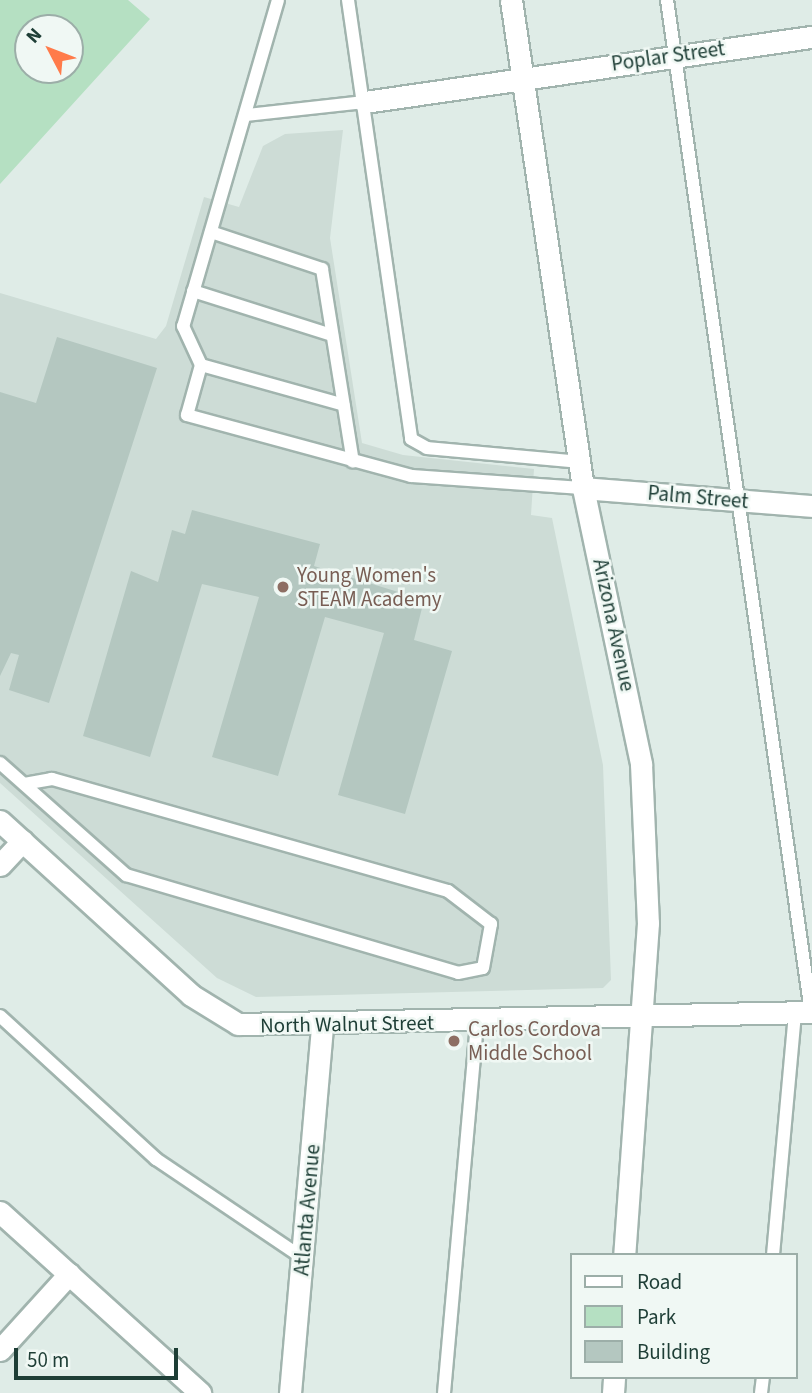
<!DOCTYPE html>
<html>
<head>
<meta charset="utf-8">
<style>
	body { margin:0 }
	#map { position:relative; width:812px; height:1393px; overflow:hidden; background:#dfece7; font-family:"Source Sans 3",sans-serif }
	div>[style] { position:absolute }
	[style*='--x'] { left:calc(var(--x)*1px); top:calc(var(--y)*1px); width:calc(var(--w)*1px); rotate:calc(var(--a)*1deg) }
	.built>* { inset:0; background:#cddcd6 }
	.green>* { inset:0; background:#b5e0c2 }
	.building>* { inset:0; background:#b4c7c0 }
	.roads { filter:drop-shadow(2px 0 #a1b4ae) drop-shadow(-2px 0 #a1b4ae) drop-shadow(0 2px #a1b4ae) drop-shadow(0 -2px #a1b4ae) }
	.service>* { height:12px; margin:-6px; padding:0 6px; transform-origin:6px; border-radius:6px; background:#fff }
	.minor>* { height:21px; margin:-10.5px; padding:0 10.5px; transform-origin:10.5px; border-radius:10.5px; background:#fff }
	.tertiary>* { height:21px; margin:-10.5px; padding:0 10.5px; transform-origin:10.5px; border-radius:10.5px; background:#fff }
	.secondary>* { height:21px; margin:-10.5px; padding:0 10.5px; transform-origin:10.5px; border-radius:10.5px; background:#fff }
	.dots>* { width:19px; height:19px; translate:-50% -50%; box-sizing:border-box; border:4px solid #f0f8f4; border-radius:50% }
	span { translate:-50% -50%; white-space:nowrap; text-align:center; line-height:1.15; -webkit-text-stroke:5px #f0f8f4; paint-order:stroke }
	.street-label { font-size:21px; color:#1e3e36 }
	.education-label { font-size:21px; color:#785e54 }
	.left { translate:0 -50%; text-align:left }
	.legend { position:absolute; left:570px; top:1253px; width:228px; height:126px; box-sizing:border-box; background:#f0f8f4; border:2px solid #9caea8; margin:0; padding:9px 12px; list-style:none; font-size:21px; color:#1e3e36 }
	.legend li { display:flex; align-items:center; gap:14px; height:35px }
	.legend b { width:35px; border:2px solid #9caea8 }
	.north { position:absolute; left:14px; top:14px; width:70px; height:70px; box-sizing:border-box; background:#f0f8f4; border:2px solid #9caea8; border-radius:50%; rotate:312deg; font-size:19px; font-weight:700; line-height:28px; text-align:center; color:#1e3e36 }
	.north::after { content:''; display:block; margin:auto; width:24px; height:32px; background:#ff7b4a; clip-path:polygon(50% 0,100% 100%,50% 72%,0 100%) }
	.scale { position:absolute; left:14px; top:1348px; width:164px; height:32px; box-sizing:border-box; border:4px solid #1e3e36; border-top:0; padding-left:9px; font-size:21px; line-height:24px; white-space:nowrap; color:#1e3e36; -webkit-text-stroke:5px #f0f8f4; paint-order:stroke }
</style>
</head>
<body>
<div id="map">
	<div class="built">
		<i style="clip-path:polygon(343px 130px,330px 238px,362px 443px,403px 455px,534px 469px,531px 515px,552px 518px,603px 765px,611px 980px,603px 988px,256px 997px,217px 978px,0 783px,0 293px,156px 339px,166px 326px,204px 197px,239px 207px,263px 146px,285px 134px)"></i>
	</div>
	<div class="green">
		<i style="clip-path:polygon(evenodd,0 0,128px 0,150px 19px,0 184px,0 0,28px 28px,70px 28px,70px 70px,28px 70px,28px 28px)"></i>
	</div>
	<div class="building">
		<i style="clip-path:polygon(57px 337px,157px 368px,49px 703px,9px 690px,19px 655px,11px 653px,0 676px,0 392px,36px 403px)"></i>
		<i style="clip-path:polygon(192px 510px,320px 544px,314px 566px,424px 600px,414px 640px,452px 651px,405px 814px,338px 795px,384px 633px,325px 617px,278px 776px,212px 757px,259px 597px,202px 584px,150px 757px,83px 736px,131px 571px,158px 582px,172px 530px,185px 534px)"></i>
	</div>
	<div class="roads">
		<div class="service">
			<i style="--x:278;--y:0;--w:340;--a:106.2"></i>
			<i style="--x:183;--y:326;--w:43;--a:65.2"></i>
			<i style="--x:201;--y:365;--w:52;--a:105.6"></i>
			<i style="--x:187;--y:415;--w:232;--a:15.2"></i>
			<i style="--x:411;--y:476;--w:172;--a:4"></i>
			<i style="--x:348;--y:0;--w:443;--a:81.8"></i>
			<i style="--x:411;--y:439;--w:18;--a:29"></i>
			<i style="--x:427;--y:448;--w:154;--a:5.2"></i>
			<i style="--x:667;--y:0;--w:1022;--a:81.9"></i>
			<i style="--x:247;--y:115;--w:119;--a:-6.3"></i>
			<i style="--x:211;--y:232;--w:117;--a:18.4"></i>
			<i style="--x:322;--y:269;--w:195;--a:80.9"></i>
			<i style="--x:193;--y:291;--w:146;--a:17.6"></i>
			<i style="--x:201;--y:365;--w:148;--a:15.6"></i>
			<i style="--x:0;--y:763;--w:169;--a:41.6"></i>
			<i style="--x:126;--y:875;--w:346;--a:16.4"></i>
			<i style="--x:458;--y:973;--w:25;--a:-11"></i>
			<i style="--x:483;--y:968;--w:45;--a:-79.7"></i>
			<i style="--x:491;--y:924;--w:54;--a:-142.5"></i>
			<i style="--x:448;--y:891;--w:412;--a:-164.2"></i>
			<i style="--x:52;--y:779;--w:28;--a:170"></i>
			<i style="--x:0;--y:1016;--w:212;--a:42.5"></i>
			<i style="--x:156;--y:1159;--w:177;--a:34"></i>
			<i style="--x:773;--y:1255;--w:244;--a:-84.8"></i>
			<i style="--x:444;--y:1393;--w:372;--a:-84.9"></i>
			<i style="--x:761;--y:1393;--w:16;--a:-83"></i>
		</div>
		<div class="minor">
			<i style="--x:365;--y:102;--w:452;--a:-8.3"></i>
			<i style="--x:583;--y:488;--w:230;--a:4.5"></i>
			<i style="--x:0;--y:821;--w:258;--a:42.3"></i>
			<i style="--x:191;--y:995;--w:55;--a:31.7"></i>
			<i style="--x:238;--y:1024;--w:574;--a:-1.2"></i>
			<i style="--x:0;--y:865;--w:33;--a:-47"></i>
			<i style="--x:0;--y:1350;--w:103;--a:-47.8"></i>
			<i style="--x:290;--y:1393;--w:368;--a:-85"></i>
		</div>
		<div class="tertiary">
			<i style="--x:0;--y:1212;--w:270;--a:42.1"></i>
		</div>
		<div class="secondary">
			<i style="--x:511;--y:0;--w:493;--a:81.6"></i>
			<i style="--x:583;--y:488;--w:282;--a:78.1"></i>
			<i style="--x:641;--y:764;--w:159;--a:87.5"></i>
			<i style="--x:648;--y:923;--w:333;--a:94.1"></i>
			<i style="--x:613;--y:1393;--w:16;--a:-86"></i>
		</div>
	</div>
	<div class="dots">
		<i style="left:283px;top:587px;background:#8d6e63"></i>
		<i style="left:454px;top:1041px;background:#8d6e63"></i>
	</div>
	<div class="street-label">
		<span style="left:668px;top:56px;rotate:-8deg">Poplar Street</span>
		<span style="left:698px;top:497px;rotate:5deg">Palm Street</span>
		<span style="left:614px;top:625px;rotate:78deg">Arizona Avenue</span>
		<span style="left:347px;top:1024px;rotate:-1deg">North Walnut Street</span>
		<span style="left:307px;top:1210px;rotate:-85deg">Atlanta Avenue</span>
	</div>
	<div class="education-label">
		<span class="left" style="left:297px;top:587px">Young Women's<br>STEAM Academy</span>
		<span class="left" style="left:468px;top:1041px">Carlos Cordova<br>Middle School</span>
	</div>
	<ul class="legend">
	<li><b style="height:9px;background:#fff"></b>Road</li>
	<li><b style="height:19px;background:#b5e0c2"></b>Park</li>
	<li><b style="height:19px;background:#b4c7c0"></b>Building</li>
	</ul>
	<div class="north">N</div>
	<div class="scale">50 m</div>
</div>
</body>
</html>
